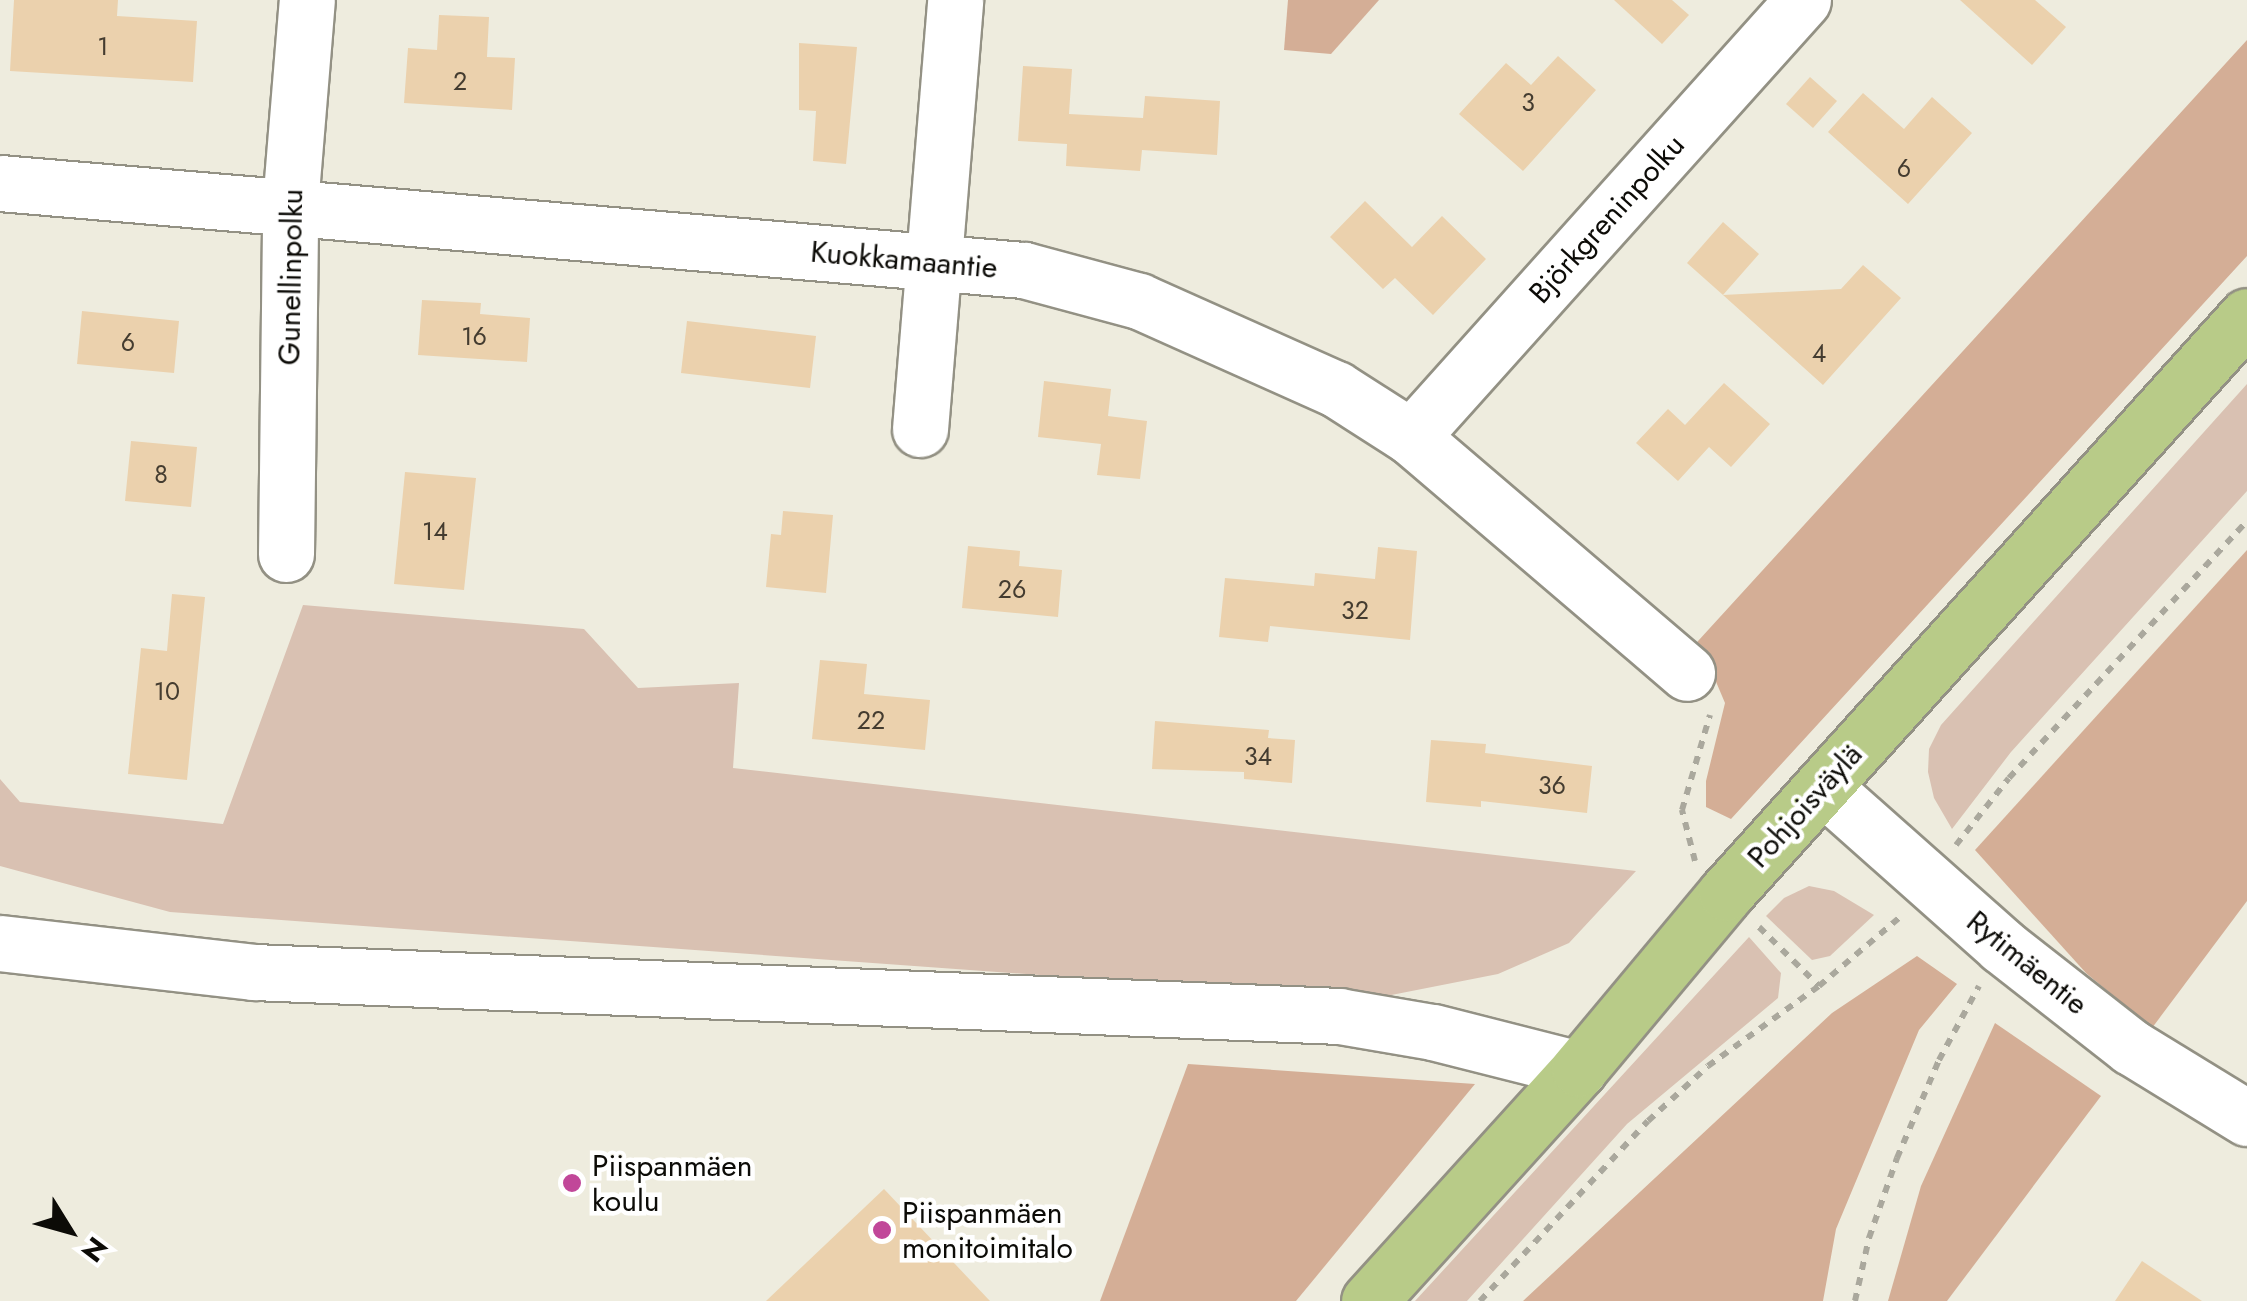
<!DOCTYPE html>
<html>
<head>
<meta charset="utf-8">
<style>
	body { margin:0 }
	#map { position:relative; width:2247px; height:1301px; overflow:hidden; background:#eeecde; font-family:Jost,sans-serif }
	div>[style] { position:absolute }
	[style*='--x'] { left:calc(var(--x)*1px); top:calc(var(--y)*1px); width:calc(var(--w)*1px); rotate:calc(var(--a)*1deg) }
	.green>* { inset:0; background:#d9c1b2 }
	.forest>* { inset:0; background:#d4ae96 }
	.building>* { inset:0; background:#ebd1ad }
	.path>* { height:6px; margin-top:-3px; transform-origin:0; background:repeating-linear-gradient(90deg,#aaa89d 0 8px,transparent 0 16px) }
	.roads { filter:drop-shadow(2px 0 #939184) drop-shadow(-2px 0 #939184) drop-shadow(0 2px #939184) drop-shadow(0 -2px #939184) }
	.minor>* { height:55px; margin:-27.5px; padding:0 27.5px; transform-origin:27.5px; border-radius:27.5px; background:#fff }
	.major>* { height:55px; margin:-27.5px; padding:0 27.5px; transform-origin:27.5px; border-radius:27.5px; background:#b8cb88 }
	.dots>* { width:28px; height:28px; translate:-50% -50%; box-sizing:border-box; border:5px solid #fff; border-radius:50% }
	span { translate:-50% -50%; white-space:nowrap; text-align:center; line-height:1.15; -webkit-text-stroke:9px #fff; paint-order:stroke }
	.number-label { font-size:25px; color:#443c30 }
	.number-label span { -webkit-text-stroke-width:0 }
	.street-label { font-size:30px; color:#0c0b07 }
	.poi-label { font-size:30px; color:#0c0b07 }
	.left { translate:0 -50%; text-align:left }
	.north { position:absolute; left:20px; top:1181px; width:100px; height:100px; -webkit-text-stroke:8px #fff; paint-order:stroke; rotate:127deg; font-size:28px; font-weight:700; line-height:40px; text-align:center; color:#0c0b07 }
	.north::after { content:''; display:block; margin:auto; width:35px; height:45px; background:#0c0b07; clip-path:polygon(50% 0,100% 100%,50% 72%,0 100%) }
</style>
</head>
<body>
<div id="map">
	<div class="green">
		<i style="clip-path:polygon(2247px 384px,2247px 491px,2011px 752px,1952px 829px,1934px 798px,1928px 772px,1929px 749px,1941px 725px)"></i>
		<i style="clip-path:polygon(303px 605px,584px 629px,638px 688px,739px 683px,733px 768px,1636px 871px,1569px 943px,1498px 974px,1371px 999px,170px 912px,0 866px,0 779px,20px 802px,223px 824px)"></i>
		<i style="clip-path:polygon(1809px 886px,1834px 891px,1874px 915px,1830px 956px,1812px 960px,1766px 916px,1784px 898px)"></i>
		<i style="clip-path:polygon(1749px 937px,1781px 973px,1778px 998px,1627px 1124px,1467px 1301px,1415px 1301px)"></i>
	</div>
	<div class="forest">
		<i style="clip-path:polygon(1288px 0,1379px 0,1331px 54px,1284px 50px)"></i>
		<i style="clip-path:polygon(2247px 40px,2247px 256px,1731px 819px,1706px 807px,1706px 781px,1725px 703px,1714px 677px,1688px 652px)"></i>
		<i style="clip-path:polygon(2247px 550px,2247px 901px,2152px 1028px,2086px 973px,1975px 850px)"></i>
		<i style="clip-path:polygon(1917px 956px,1957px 984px,1919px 1030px,1836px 1229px,1823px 1301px,1523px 1301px,1832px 1013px)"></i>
		<i style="clip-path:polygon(1995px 1023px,2101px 1096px,1947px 1301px,1888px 1301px,1921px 1186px)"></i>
		<i style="clip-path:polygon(1188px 1064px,1475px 1084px,1296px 1301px,1100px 1301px)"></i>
	</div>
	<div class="building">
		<i style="clip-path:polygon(14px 0,118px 0,117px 16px,197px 21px,193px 82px,10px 71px)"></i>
		<i style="clip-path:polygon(1614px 0,1672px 0,1689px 15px,1662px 44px)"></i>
		<i style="clip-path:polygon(1960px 0,2035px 0,2066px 27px,2032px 65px)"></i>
		<i style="clip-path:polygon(439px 15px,489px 17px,487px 57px,515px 58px,512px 110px,404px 103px,408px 48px,437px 50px)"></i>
		<i style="clip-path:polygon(799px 43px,857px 47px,846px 164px,813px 161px,816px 111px,799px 110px)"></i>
		<i style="clip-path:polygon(1558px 56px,1596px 90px,1523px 171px,1459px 114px,1506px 63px,1531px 85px)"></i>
		<i style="clip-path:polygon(1023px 66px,1072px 69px,1069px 114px,1143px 118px,1145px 96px,1220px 101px,1217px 155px,1142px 150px,1140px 171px,1066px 166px,1067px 144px,1018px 141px)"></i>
		<i style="clip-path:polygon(1810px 77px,1837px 101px,1813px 128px,1786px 104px)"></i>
		<i style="clip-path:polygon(1863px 93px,1904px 129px,1932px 97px,1972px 133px,1908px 204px,1828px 132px)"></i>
		<i style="clip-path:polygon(1365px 201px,1412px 247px,1442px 216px,1486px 259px,1433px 315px,1395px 278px,1383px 289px,1330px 237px)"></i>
		<i style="clip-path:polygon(1723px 222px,1759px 254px,1723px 295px,1687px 263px)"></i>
		<i style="clip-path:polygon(1863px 265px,1901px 298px,1823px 385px,1723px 295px,1841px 289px)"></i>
		<i style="clip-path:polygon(422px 300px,481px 303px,480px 314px,530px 318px,527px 362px,418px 355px)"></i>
		<i style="clip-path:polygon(82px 311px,179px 321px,174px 373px,77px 364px)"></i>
		<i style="clip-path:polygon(687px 321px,816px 336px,810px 388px,681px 373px)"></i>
		<i style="clip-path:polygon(1044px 381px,1111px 389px,1108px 416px,1147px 421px,1140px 479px,1097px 475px,1101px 444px,1038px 437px)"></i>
		<i style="clip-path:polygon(1724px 383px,1770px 424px,1731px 467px,1709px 447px,1678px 481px,1636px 443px,1668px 409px,1685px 425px)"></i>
		<i style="clip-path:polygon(131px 441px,197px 447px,191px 507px,125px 501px)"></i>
		<i style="clip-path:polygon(405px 472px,476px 478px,464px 590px,394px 584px)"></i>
		<i style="clip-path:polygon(783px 511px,833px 515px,826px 593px,766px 587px,771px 534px,781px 535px)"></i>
		<i style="clip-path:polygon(968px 546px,1020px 551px,1019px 566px,1062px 570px,1058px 617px,962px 608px)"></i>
		<i style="clip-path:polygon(1378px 547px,1417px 551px,1410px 640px,1270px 626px,1268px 642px,1219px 637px,1225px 578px,1314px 586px,1315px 573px,1375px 579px)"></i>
		<i style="clip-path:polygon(172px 594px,205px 597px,187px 780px,128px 774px,141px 648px,167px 651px)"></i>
		<i style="clip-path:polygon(820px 660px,867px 664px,864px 694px,930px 700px,925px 750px,812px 739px)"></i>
		<i style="clip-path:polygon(1155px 721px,1269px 730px,1268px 738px,1295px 740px,1292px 783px,1244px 779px,1244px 772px,1152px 769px)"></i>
		<i style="clip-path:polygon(1431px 740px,1486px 744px,1485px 753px,1592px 766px,1587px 813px,1481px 801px,1481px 807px,1426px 802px)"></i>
		<i style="clip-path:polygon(884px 1189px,990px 1301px,766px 1301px)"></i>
		<i style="clip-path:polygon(2142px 1261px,2202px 1301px,2115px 1301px)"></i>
	</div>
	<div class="path">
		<i style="--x:1956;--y:845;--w:85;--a:-51.7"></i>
		<i style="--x:2009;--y:778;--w:350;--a:-47.2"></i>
		<i style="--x:1695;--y:861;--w:53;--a:-104.3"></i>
		<i style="--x:1682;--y:810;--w:99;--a:-73.6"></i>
		<i style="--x:1759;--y:927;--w:84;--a:44.5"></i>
		<i style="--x:1480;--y:1301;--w:246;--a:-47"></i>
		<i style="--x:1648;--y:1121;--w:81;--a:-42.5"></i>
		<i style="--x:1708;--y:1066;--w:137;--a:-35.8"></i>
		<i style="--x:1819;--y:986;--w:105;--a:-40.4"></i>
		<i style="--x:1855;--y:1301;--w:65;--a:-77.5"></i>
		<i style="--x:1869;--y:1238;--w:85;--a:-70.7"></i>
		<i style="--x:1897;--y:1158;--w:107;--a:-66.8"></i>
		<i style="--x:1939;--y:1060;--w:84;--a:-61.6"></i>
	</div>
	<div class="roads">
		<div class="minor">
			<i style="--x:0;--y:183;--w:1028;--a:4.86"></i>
			<i style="--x:1024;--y:270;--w:119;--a:15.1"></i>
			<i style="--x:1139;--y:301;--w:216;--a:24.1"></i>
			<i style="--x:1336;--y:389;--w:89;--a:32.6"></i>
			<i style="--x:1411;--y:437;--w:363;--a:40.5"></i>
			<i style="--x:920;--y:429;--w:430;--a:-85.3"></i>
			<i style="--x:1411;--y:437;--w:587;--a:-48.11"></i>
			<i style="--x:286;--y:554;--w:349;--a:-89.3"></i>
			<i style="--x:290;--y:205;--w:206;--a:-85.3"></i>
			<i style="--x:1823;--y:787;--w:239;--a:41.6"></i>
			<i style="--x:2002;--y:946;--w:164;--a:38.1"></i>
			<i style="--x:2131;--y:1047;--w:136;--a:31.5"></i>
			<i style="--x:0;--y:943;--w:256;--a:6.5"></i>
			<i style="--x:254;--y:972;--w:1086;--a:2.32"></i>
			<i style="--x:1339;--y:1016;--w:95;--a:9.7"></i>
			<i style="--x:1433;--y:1032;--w:151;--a:14.2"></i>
		</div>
		<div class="major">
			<i style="--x:1369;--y:1301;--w:313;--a:-47.8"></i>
			<i style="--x:1579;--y:1069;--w:229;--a:-50.1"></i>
			<i style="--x:1726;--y:893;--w:777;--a:-47.92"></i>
		</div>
	</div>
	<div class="dots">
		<i style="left:572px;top:1183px;background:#c14799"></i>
		<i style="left:882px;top:1230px;background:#c14799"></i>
	</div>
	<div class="number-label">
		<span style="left:103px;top:46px">1</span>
		<span style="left:460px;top:81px">2</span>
		<span style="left:1528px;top:102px">3</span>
		<span style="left:1904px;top:168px">6</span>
		<span style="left:474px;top:336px">16</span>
		<span style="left:128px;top:342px">6</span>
		<span style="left:1819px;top:353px">4</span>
		<span style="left:161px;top:474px">8</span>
		<span style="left:435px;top:531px">14</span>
		<span style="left:1012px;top:589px">26</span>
		<span style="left:1355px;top:610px">32</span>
		<span style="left:167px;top:691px">10</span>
		<span style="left:871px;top:720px">22</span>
		<span style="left:1258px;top:756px">34</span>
		<span style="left:1552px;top:785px">36</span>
	</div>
	<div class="street-label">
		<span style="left:1607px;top:219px;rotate:-48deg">Björkgreninpolku</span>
		<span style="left:904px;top:260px;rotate:5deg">Kuokkamaantie</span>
		<span style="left:291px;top:277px;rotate:-89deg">Gunellinpolku</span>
		<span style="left:1805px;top:806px;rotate:-48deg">Pohjoisväylä</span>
		<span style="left:2027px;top:963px;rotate:39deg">Rytimäentie</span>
	</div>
	<div class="poi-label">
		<span class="left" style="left:592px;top:1183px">Piispanmäen<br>koulu</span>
		<span class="left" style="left:902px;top:1230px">Piispanmäen<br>monitoimitalo</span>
	</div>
	<div class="north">N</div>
</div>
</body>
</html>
